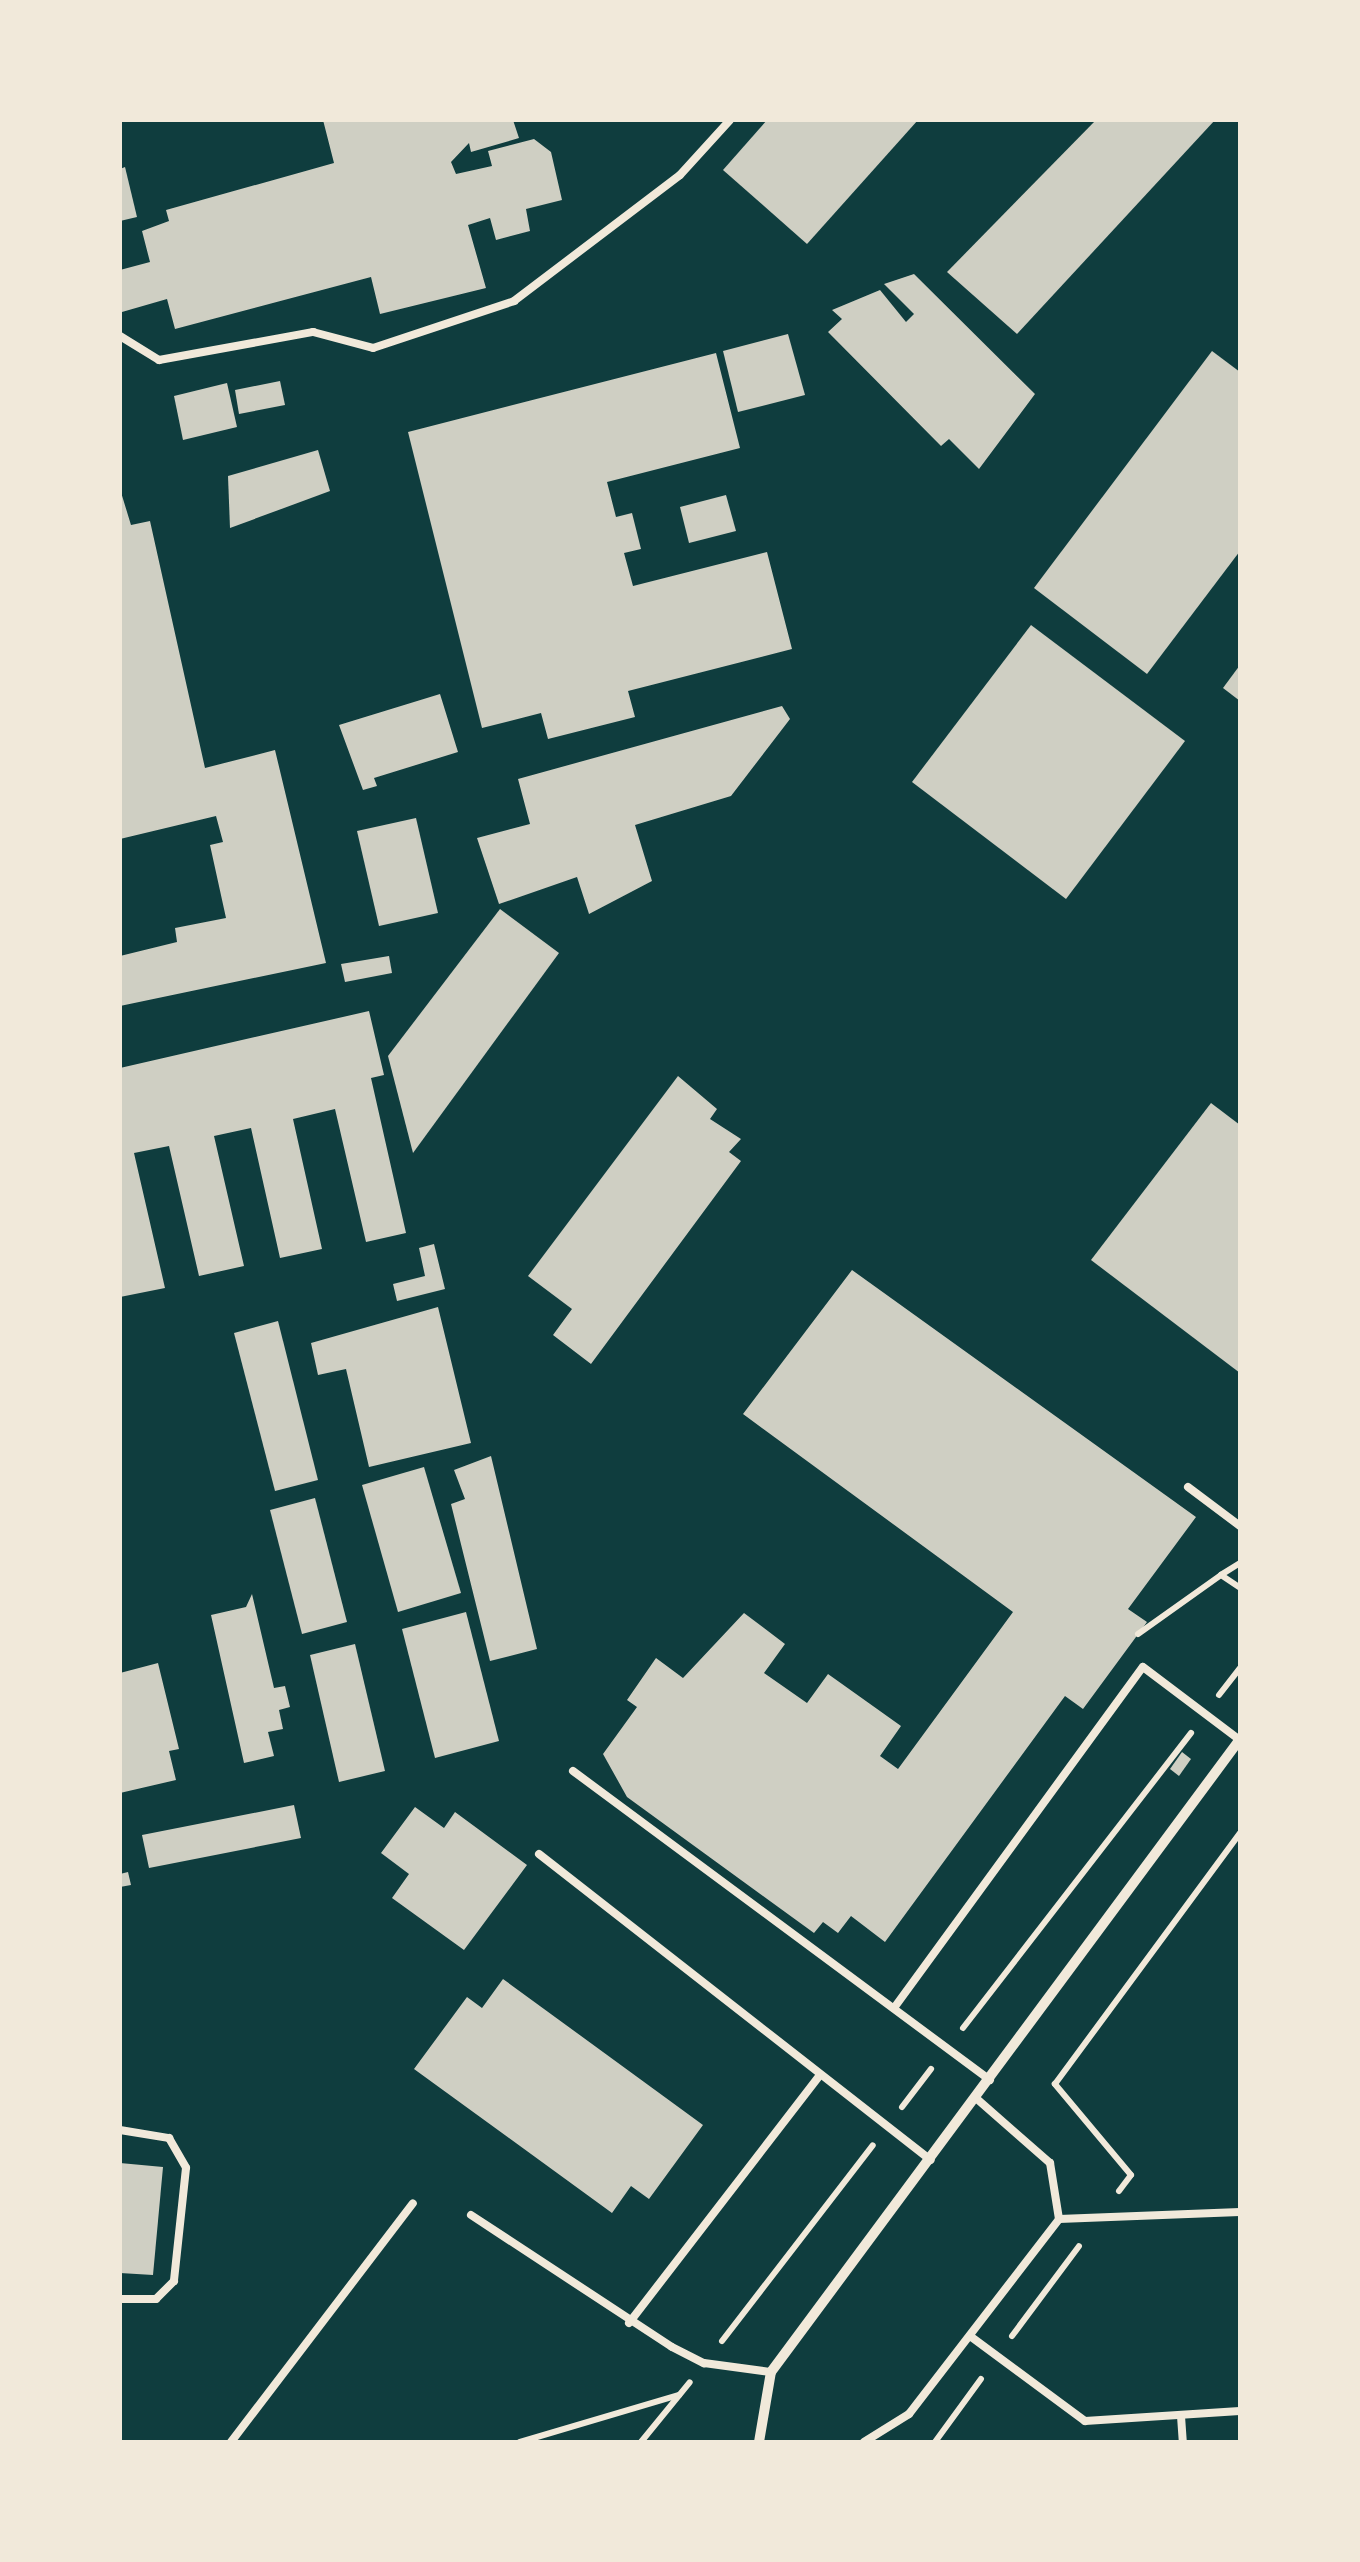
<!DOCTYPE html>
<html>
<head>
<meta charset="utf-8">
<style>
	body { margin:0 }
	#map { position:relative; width:1360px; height:2562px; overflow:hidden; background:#0f3d3e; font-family:"Fira Sans",sans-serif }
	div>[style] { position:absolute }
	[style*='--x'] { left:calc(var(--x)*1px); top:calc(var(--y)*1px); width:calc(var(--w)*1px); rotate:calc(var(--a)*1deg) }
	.building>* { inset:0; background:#cfcfc3 }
	.path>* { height:6px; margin:-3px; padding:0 3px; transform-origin:3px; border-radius:3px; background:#f1e9da }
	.service>* { height:8px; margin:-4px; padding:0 4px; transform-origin:4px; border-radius:4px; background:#f1e9da }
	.minor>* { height:10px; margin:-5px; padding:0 5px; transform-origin:5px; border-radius:5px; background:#f1e9da }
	span { translate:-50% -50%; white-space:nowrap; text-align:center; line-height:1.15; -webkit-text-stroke:10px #f1e9da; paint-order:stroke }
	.frame { position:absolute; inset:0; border:122px solid #f1e9da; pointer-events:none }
</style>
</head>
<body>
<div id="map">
	<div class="building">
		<i style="clip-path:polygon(323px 120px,513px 120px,519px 138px,471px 152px,469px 143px,451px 162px,456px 174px,492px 166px,488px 151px,534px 139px,551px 152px,562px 200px,526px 209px,530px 231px,496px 240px,490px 218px,468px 225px,486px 288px,380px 314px,371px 277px,175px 329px,167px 299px,122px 312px,120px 270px,150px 262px,142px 231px,169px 221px,166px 210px,334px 163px)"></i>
		<i style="clip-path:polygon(767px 120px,918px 120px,807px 244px,723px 170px)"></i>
		<i style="clip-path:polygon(1096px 120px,1215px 120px,1017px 334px,947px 272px)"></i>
		<i style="clip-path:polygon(125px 167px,137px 217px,120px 221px,120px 169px)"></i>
		<i style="clip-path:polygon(914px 274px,1035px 394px,979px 469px,949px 439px,941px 446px,828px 332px,842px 319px,832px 310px,880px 290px,906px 322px,914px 314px,884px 284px)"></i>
		<i style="clip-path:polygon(788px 334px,805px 395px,738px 412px,723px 351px)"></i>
		<i style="clip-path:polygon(1212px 351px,1240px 372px,1240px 551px,1147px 674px,1034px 588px)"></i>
		<i style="clip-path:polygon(716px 353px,740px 448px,607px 482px,616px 517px,632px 513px,641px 549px,624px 553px,633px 586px,767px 552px,792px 649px,628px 691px,635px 717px,548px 739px,541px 713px,482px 728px,408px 432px)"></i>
		<i style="clip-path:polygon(280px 381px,285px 405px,239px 414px,235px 390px)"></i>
		<i style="clip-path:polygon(227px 383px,237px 427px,183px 440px,174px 396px)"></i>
		<i style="clip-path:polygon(318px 450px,330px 491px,230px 528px,228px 476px)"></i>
		<i style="clip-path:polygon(120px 489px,131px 525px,150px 521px,205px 768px,275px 750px,326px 963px,120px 1006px,120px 956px,177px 942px,175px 928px,226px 918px,210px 845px,223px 842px,216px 816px,120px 839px)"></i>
		<i style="clip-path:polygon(726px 495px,736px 531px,689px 543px,680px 507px)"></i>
		<i style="clip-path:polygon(1031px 625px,1185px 741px,1066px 899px,912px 782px)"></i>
		<i style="clip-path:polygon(1240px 665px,1240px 701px,1223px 688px)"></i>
		<i style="clip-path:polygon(440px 694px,458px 752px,374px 778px,377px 786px,363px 790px,339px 725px)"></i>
		<i style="clip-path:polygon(782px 706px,790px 719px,731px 796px,635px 825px,652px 881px,589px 914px,577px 877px,499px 904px,477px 838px,530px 824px,518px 779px)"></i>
		<i style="clip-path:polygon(416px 818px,438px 913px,379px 926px,357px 831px)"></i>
		<i style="clip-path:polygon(500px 909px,559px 953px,413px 1153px,388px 1056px)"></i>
		<i style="clip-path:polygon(389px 956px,392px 973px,345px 982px,341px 964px)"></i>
		<i style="clip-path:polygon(369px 1011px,384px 1075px,371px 1078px,406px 1233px,366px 1242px,335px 1109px,293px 1119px,322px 1249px,280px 1258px,251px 1128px,214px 1136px,244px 1266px,199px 1276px,169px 1146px,134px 1153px,165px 1288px,120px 1297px,120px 1068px)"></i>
		<i style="clip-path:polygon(678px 1076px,717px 1109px,710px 1119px,741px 1139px,729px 1152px,741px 1161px,591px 1364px,553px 1335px,572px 1309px,528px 1276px)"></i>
		<i style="clip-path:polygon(1211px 1103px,1240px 1125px,1240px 1373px,1091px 1260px)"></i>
		<i style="clip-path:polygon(434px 1244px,445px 1289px,397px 1301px,393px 1284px,425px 1276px,419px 1248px)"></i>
		<i style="clip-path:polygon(852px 1270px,1196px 1517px,1128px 1609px,1147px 1622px,1083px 1709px,1065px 1696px,885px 1942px,851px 1916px,838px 1933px,823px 1922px,814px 1933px,627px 1797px,603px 1754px,637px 1707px,627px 1700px,656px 1658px,683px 1678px,744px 1613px,785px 1644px,764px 1673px,807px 1703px,828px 1674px,901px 1726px,880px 1756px,898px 1769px,1013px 1612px,743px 1414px)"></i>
		<i style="clip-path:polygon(438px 1307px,471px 1443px,369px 1467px,346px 1369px,318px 1375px,311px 1343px)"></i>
		<i style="clip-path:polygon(278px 1321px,318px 1480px,275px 1491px,234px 1333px)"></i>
		<i style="clip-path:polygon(491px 1456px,537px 1649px,490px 1661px,451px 1504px,465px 1499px,454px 1470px)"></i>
		<i style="clip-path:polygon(424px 1467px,461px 1593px,398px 1612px,362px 1485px)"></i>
		<i style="clip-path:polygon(315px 1498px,347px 1622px,302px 1634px,270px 1510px)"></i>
		<i style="clip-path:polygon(252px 1594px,274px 1688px,285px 1686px,290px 1707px,279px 1710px,283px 1729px,268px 1732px,274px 1756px,244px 1763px,211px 1615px,246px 1607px)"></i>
		<i style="clip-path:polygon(466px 1612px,499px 1741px,435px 1758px,402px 1629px)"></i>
		<i style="clip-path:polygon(355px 1644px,385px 1771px,339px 1782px,310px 1655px)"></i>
		<i style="clip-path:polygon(158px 1663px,179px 1749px,169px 1751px,176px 1780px,120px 1793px,120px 1673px)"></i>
		<i style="clip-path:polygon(1182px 1752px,1191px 1759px,1179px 1776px,1170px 1769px)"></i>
		<i style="clip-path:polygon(294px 1805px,301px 1838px,149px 1868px,142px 1835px)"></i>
		<i style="clip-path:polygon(415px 1807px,444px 1828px,455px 1812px,527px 1865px,464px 1950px,392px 1898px,409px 1874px,381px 1853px)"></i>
		<i style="clip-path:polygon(128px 1872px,131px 1885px,120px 1887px,120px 1874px)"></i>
		<i style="clip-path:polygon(503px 1979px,703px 2125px,649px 2199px,631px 2186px,612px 2213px,414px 2069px,467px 1997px,482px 2008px)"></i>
		<i style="clip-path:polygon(120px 2163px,163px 2167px,153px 2275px,120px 2273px)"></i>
	</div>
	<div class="path">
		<i style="--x:1240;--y:1563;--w:22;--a:148"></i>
		<i style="--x:1221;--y:1575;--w:23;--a:34"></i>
		<i style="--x:1138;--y:1634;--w:102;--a:-35.4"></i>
		<i style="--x:1219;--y:1695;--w:34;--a:-52"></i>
		<i style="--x:963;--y:2028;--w:373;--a:-52.3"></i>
		<i style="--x:902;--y:2107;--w:48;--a:-52.7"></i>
		<i style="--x:1119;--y:2191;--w:20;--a:-53"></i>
		<i style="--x:1131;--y:2175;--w:119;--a:-129.9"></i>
		<i style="--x:1055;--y:2084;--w:312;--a:-53.6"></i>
		<i style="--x:1012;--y:2336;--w:112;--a:-53.3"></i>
		<i style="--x:722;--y:2341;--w:247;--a:-52.4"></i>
		<i style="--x:520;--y:2442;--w:166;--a:-16.5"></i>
		<i style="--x:641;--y:2442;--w:77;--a:-50.8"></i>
		<i style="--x:935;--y:2442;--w:78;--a:-53.9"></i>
	</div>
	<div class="service">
		<i style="--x:120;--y:336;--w:46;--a:31.6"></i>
		<i style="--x:159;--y:360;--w:157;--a:-10.3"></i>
		<i style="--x:313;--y:332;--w:62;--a:14.9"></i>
		<i style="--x:373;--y:348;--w:149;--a:-18.4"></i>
		<i style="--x:514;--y:301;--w:208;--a:-37.2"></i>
		<i style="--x:680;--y:175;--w:74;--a:-47.7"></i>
		<i style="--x:1188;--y:1487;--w:65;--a:36.9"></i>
		<i style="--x:573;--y:1771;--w:519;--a:36.54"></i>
		<i style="--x:539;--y:1854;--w:497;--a:38"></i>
		<i style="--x:894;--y:2008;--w:422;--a:-53.9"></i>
		<i style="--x:1143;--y:1667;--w:121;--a:37"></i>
		<i style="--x:120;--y:2130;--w:50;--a:9.3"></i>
		<i style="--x:169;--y:2138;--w:34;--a:60"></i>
		<i style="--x:186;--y:2168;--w:114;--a:96.1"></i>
		<i style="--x:174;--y:2281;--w:25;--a:135"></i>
		<i style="--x:156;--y:2299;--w:36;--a:180"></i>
		<i style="--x:471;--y:2215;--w:240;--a:33.3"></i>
		<i style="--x:672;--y:2347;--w:36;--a:27"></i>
		<i style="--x:704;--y:2363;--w:68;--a:7.7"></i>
		<i style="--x:1059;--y:2219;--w:181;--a:-2.2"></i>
		<i style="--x:629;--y:2323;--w:313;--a:-52.4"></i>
		<i style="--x:970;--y:2336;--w:143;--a:36.5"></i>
		<i style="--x:1085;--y:2421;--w:155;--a:-3.7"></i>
		<i style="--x:1181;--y:2416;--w:26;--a:86"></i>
		<i style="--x:231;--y:2442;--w:300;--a:-52.7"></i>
		<i style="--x:864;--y:2442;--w:53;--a:-31.9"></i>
		<i style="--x:909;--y:2414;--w:246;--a:-52.4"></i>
		<i style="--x:1059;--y:2219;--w:57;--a:-99.1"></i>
		<i style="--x:1050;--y:2163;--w:97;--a:-138.8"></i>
	</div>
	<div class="minor">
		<i style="--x:759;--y:2442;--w:71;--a:-80.3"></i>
		<i style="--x:771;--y:2372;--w:788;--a:-53.46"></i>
	</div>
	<div class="frame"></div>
</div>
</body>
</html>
